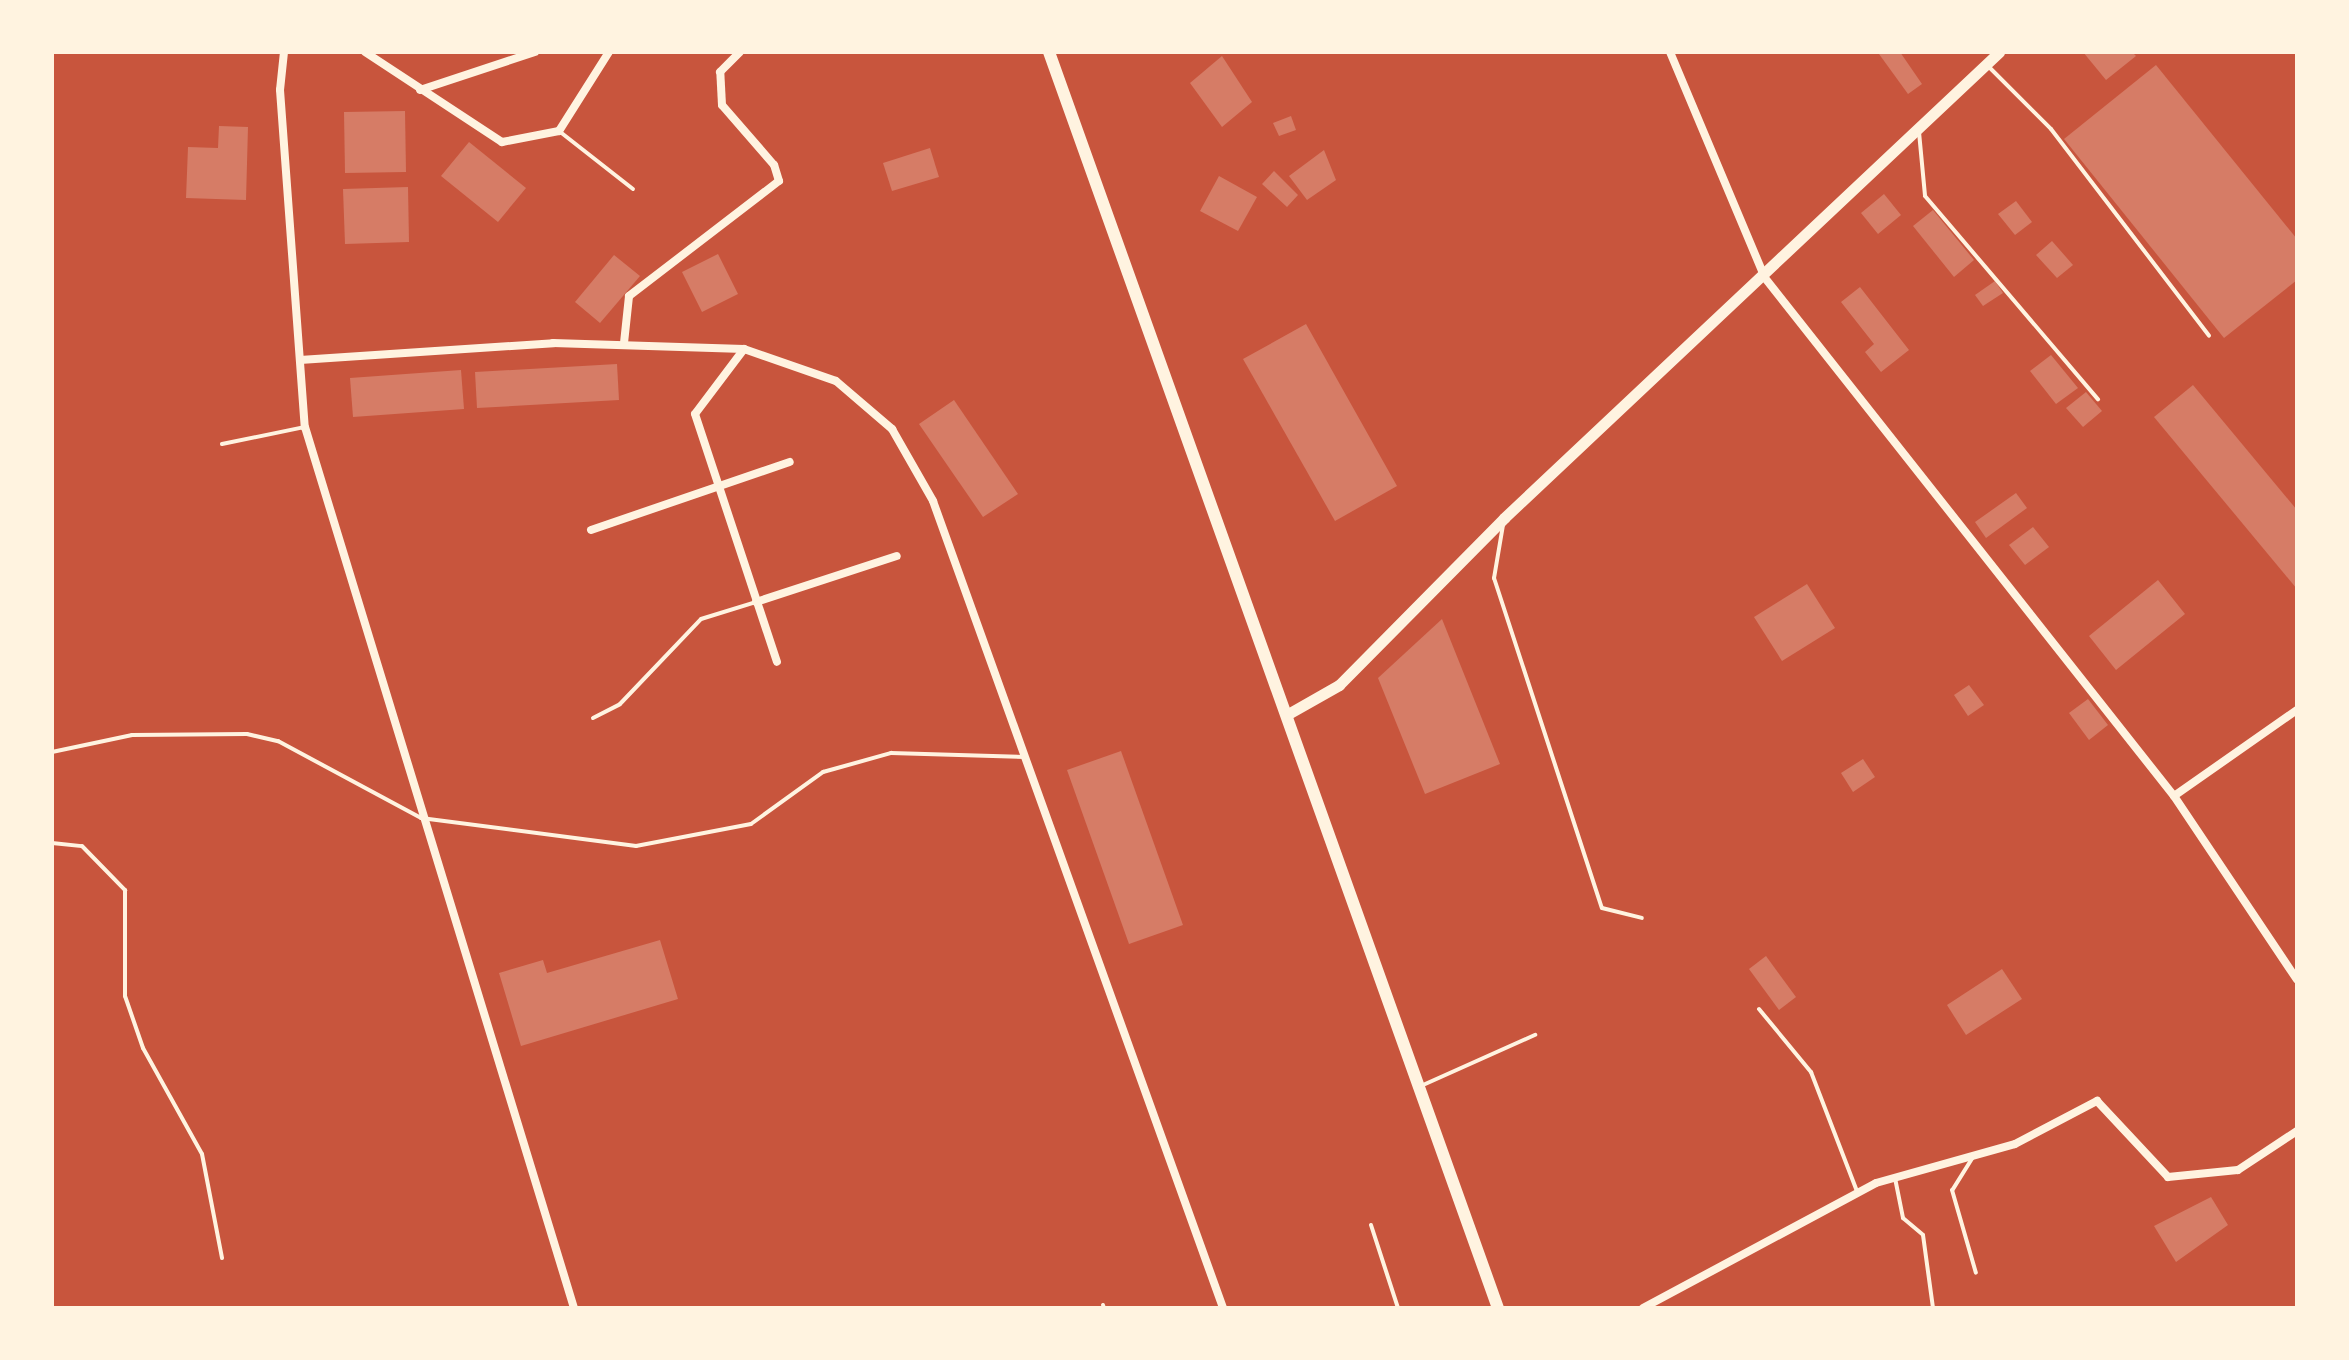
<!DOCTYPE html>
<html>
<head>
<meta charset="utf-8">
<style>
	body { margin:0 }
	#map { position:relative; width:2349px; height:1360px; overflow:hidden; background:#c8553d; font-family:Montserrat,sans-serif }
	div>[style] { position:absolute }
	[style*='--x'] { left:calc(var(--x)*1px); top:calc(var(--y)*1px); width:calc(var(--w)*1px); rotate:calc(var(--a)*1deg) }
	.building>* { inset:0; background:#d67c66 }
	.service>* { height:4px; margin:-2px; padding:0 2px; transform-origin:2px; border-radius:2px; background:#fff3e0 }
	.minor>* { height:8px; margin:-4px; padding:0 4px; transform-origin:4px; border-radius:4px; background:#fff3e0 }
	.tertiary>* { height:11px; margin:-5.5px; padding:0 5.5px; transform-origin:5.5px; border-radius:5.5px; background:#fff3e0 }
	.secondary>* { height:12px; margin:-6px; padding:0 6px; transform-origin:6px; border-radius:6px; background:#fff3e0 }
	span { translate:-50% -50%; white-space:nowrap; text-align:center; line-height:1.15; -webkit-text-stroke:7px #fff3e0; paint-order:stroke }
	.frame { position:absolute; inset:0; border:54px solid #fff3e0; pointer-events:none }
</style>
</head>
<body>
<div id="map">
	<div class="building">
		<i style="clip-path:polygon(1900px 52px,1922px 84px,1908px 94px,1879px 54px)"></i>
		<i style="clip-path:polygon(2083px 52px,2132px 52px,2136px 56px,2106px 80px)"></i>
		<i style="clip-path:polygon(1222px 56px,1252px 102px,1222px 127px,1190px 83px)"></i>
		<i style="clip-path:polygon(2156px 65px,2297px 239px,2297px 280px,2224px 338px,2064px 139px)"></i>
		<i style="clip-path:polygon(405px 111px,406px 172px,345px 173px,344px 112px)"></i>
		<i style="clip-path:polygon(1291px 116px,1296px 130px,1279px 136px,1273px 123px)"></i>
		<i style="clip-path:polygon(219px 126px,248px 127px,246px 200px,186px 198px,188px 147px,218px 148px)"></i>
		<i style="clip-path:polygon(469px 142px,526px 188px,498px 222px,441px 176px)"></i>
		<i style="clip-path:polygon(930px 148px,939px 177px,892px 191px,883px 163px)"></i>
		<i style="clip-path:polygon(1324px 150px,1336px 180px,1307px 200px,1289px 176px)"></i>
		<i style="clip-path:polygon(1274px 171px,1298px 195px,1287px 207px,1262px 184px)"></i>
		<i style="clip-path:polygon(1219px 176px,1257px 197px,1238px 231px,1200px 211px)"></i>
		<i style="clip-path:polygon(408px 187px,409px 242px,345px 244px,343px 189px)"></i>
		<i style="clip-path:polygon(1884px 194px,1901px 215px,1878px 234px,1861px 213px)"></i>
		<i style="clip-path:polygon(2016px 201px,2032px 222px,2015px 235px,1998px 214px)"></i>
		<i style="clip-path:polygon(1933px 210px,1974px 260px,1954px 277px,1913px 226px)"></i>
		<i style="clip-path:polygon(2052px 241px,2073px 265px,2057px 278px,2036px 255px)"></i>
		<i style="clip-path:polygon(718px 254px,738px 294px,702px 312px,682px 272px)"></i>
		<i style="clip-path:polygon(614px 255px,640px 276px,600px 323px,575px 302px)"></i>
		<i style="clip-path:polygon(1995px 281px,2003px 293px,1983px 306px,1975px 295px)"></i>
		<i style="clip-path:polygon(1860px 287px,1909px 350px,1881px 372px,1865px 352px,1874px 344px,1841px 302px)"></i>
		<i style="clip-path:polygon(1306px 324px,1397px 486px,1335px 521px,1243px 359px)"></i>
		<i style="clip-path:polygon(2051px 355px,2078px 388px,2056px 404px,2030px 371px)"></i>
		<i style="clip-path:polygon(617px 364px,619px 400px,477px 408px,475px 372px)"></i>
		<i style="clip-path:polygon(461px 370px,464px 409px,353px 417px,350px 378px)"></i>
		<i style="clip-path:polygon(2193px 385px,2297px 510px,2297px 589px,2154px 417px)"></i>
		<i style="clip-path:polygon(2086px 392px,2102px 411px,2083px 427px,2066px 408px)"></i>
		<i style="clip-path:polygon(954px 400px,1018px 494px,983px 517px,919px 424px)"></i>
		<i style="clip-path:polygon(2016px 493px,2027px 508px,1986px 538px,1975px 522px)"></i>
		<i style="clip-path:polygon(2033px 527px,2049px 547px,2025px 565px,2009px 545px)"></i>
		<i style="clip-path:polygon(2158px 580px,2185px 614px,2116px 670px,2089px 636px)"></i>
		<i style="clip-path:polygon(1807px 584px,1835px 628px,1782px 661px,1754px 617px)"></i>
		<i style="clip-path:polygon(1442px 619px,1500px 764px,1425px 794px,1378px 678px)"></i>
		<i style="clip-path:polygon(1969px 685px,1984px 705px,1968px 716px,1954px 695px)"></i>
		<i style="clip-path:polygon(2088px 699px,2108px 725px,2089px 740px,2069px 713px)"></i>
		<i style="clip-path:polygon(1121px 751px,1183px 925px,1129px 944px,1067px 770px)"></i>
		<i style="clip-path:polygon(1863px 759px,1875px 777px,1853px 792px,1841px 773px)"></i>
		<i style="clip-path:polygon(660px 940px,678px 999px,521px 1046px,499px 973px,543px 960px,547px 973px)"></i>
		<i style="clip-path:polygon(1766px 956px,1796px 997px,1779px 1010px,1749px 969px)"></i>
		<i style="clip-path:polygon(2002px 969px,2022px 999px,1966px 1035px,1947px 1005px)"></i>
		<i style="clip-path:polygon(2211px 1197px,2228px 1225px,2176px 1262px,2154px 1226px)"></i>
	</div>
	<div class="service">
		<i style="--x:1988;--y:66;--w:89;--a:45"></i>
		<i style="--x:2051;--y:129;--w:260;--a:52.6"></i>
		<i style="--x:559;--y:131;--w:94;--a:38.1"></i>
		<i style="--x:1919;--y:132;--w:64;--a:84.6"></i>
		<i style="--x:1925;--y:196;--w:267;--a:49.6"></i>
		<i style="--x:222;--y:444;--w:85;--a:-11.6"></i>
		<i style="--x:1503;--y:525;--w:54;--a:99.6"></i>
		<i style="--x:1494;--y:578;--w:347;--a:71.9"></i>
		<i style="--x:1602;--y:908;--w:41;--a:14"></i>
		<i style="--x:593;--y:718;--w:30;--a:-27"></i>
		<i style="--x:620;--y:704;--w:117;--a:-46.4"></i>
		<i style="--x:701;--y:619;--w:58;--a:-17.2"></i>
		<i style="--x:52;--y:752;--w:82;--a:-12"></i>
		<i style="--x:132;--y:735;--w:115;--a:-0.5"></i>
		<i style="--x:247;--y:734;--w:32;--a:13"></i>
		<i style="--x:278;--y:741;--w:162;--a:28.3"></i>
		<i style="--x:421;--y:818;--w:217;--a:7.4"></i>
		<i style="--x:636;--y:846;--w:117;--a:-10.8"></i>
		<i style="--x:751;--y:824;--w:89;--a:-35.8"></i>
		<i style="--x:823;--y:772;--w:71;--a:-15.6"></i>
		<i style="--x:891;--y:753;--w:134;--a:1.7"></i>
		<i style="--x:52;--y:843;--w:30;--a:6"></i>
		<i style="--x:82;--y:846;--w:62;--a:45.7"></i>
		<i style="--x:125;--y:890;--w:106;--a:90"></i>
		<i style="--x:125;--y:996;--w:55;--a:70.9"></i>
		<i style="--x:143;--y:1048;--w:121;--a:60.9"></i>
		<i style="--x:202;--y:1154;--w:106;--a:79.1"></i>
		<i style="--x:1759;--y:1009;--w:82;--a:50.5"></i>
		<i style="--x:1811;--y:1072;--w:128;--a:68.9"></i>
		<i style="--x:1423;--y:1085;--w:123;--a:-24.1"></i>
		<i style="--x:1973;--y:1157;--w:39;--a:122"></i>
		<i style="--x:1952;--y:1190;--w:86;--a:73.9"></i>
		<i style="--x:1895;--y:1178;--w:41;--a:78.7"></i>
		<i style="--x:1903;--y:1218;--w:26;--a:40"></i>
		<i style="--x:1923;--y:1235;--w:74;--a:82.2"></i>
		<i style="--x:1371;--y:1225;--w:87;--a:72"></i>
		<i style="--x:1103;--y:1305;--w:3;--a:72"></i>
	</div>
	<div class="minor">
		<i style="--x:284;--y:52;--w:38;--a:96"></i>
		<i style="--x:280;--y:90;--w:338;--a:85.8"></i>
		<i style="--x:305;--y:427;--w:921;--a:73.02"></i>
		<i style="--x:365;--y:52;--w:164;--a:33.3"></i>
		<i style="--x:502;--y:142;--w:58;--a:-10.9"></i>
		<i style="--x:559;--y:131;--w:93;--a:-57.7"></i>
		<i style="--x:1670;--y:52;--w:245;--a:67.2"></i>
		<i style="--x:1765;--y:278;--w:660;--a:51.71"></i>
		<i style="--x:2174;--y:796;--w:221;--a:56.2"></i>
		<i style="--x:420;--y:90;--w:121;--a:-18.3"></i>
		<i style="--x:624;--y:343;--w:47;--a:-83.9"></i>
		<i style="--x:629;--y:296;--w:189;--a:-37.5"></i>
		<i style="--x:779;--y:181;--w:17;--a:-107"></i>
		<i style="--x:774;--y:165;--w:79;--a:-130.9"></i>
		<i style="--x:722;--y:105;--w:33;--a:-93"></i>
		<i style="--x:720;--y:72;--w:28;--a:-45"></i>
		<i style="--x:744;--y:349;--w:81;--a:127"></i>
		<i style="--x:695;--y:414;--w:261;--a:71.7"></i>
		<i style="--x:300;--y:360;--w:254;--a:-3.8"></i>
		<i style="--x:553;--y:343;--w:191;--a:1.8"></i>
		<i style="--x:744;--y:349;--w:97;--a:19.2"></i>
		<i style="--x:836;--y:381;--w:74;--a:40.6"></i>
		<i style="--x:892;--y:429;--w:83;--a:60.3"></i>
		<i style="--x:933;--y:501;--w:858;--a:70.23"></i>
		<i style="--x:591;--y:530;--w:210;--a:-18.9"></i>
		<i style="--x:756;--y:602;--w:148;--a:-18.1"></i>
		<i style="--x:2174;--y:796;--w:150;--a:-35"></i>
		<i style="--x:1643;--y:1308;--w:264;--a:-28.2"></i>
		<i style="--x:1876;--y:1183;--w:144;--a:-15.7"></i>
		<i style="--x:2015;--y:1144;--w:93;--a:-27.7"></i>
		<i style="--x:2097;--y:1101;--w:104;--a:46.9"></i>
		<i style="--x:2168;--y:1177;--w:70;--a:-5.7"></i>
		<i style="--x:2238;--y:1170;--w:71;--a:-33.5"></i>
	</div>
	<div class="tertiary">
		<i style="--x:1288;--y:714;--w:59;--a:-29.6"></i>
		<i style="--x:1339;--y:685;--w:235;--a:-45.3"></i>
		<i style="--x:1504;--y:518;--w:680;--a:-43.27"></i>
	</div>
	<div class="secondary">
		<i style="--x:1049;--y:52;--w:1334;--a:70.33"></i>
	</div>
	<div class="frame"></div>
</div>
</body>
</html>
